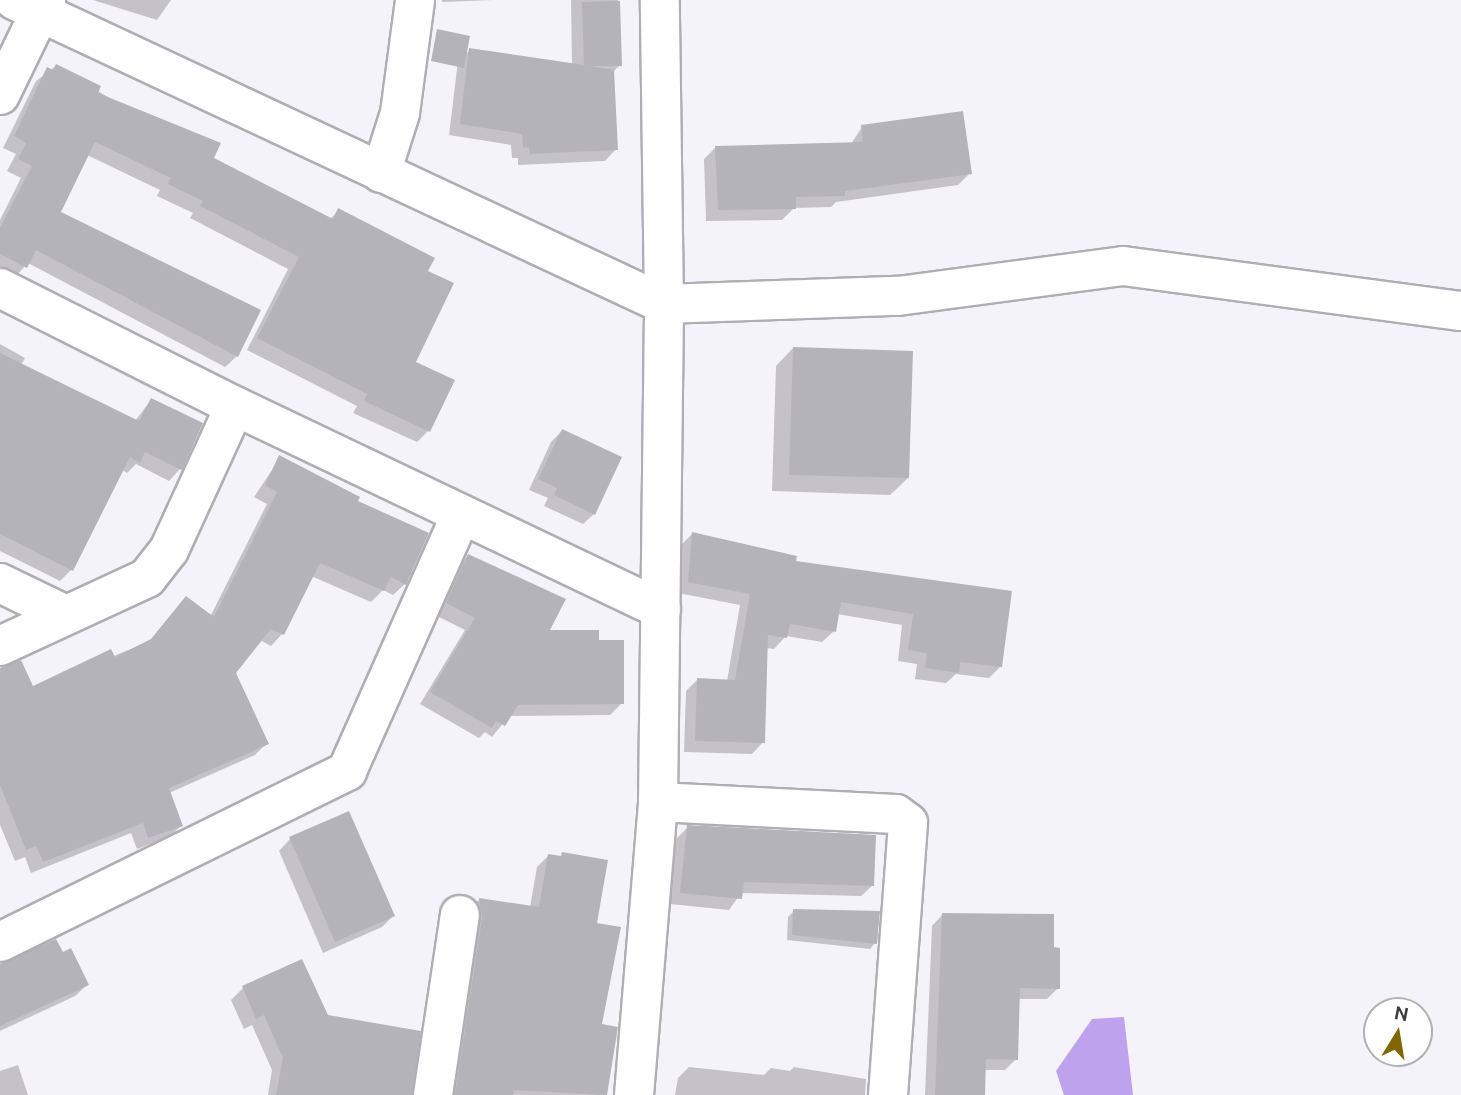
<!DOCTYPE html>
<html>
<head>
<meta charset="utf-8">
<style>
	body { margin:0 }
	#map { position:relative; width:1461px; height:1095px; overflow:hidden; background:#f5f3fa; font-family:Ubuntu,sans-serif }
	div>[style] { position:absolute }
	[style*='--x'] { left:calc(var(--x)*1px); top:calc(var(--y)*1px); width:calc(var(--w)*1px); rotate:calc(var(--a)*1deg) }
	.forest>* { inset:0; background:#bea2ed }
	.shadow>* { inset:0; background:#0003 }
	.building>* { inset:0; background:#b5b3ba }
	.roads { filter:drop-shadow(2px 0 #b0adb4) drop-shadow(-2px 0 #b0adb4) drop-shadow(0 2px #b0adb4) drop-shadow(0 -2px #b0adb4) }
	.minor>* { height:38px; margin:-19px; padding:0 19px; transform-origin:19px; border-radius:19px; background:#fff }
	span { translate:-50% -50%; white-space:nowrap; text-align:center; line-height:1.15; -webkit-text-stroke:5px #fff; paint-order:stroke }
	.north { position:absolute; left:1363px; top:997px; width:70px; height:70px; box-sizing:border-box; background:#fff; border:2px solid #b1b1b2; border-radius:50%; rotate:11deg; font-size:19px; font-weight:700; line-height:28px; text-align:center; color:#3d3c3f }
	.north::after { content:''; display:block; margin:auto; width:24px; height:32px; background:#826700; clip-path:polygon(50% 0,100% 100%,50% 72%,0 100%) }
</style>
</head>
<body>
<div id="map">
	<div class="forest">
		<i style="clip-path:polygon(1124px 1017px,1133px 1095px,1064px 1095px,1056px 1071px,1092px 1019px)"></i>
	</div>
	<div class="shadow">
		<i style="clip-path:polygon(93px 0,171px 0,157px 20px)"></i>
		<i style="clip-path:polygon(442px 0,493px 0,442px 2px)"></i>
		<i style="clip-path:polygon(571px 0,618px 0,620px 65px,612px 73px,616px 149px,605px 161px,518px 165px,518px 158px,512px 158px,511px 145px,449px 135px,458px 61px,470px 50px,572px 65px)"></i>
		<i style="clip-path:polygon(56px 66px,212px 159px,330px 219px,339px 210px,426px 272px,413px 363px,428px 431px,417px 442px,353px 413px,357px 406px,247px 350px,288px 269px,190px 218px,193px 213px,157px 196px,160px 190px,87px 155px,59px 213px,237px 356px,225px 367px,28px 263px,14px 278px,0 271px,0 220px,21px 178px,7px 171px,16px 154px,3px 148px,36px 81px)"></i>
		<i style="clip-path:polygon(862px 127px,970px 173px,958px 185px,836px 202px,831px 207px,794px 208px,782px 220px,706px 221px,704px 159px,716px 147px,851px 144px)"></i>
		<i style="clip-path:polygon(0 344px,25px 358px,21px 365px,135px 421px,151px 400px,201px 424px,180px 469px,169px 481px,136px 464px,127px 473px,122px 470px,71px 570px,60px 581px,0 551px)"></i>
		<i style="clip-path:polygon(793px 348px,908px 478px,890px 495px,772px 491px,776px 366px)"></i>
		<i style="clip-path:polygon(562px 431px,594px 514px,583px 524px,544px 506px,548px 498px,529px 490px,551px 442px)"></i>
		<i style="clip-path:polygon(280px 458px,356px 502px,405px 584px,393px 595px,383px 590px,371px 602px,311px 576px,282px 634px,271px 646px,260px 640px,234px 673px,266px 744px,255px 755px,169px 793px,181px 826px,169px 837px,137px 849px,131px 833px,31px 873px,25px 857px,15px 861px,0 825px,0 676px,32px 689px,210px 617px,267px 504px,254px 497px)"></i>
		<i style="clip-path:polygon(692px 534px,794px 562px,1011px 592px,1001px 666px,989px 678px,956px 674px,946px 683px,915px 679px,917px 664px,898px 661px,902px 625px,837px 614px,834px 631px,822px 642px,786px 636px,774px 649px,766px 648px,763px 742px,752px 754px,684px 752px,686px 691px,697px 680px,727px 681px,740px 605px,678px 593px,681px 545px)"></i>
		<i style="clip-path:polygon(468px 556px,547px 632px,597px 641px,622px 703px,610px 715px,509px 716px,492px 737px,485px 732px,479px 738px,420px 704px,465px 630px,435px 615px,456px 568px)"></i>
		<i style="clip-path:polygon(688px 827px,873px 885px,861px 896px,741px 893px,729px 910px,670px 904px,676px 839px)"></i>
		<i style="clip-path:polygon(290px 839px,393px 916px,382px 927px,323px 953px,279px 851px)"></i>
		<i style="clip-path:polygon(549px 855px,595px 924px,600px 1026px,616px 1028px,605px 1095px,444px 1095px,468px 911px,480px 899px,530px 907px,537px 867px)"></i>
		<i style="clip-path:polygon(794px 911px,875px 943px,870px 949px,787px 940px,788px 917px)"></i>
		<i style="clip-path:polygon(943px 914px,1052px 949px,1058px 988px,1047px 999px,1018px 999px,1016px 1059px,1005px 1070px,984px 1070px,983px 1095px,925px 1095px,932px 926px)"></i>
		<i style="clip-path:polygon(62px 954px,87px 985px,75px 996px,0 1031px,0 965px)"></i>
		<i style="clip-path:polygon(301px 961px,327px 1017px,411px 1095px,268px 1095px,272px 1070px,252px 1025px,244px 1029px,231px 1000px,243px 988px)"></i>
		<i style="clip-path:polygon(18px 1065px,28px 1095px,0 1095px,0 1071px)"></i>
		<i style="clip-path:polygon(689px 1067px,764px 1075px,771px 1068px,790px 1071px,794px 1067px,866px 1079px,865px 1095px,675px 1095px,678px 1078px)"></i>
	</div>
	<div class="building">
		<i style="clip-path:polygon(620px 1px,622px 66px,590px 66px,614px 70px,618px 150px,530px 154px,529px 147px,523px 148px,522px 134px,460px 124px,469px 48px,584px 65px,582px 2px)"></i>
		<i style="clip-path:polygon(437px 29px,470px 36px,464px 68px,431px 61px)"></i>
		<i style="clip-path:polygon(56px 64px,101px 86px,98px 93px,221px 143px,214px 158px,333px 219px,338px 208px,435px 258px,428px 271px,454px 283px,416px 362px,455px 380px,430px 432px,364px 401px,367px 394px,257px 338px,299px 257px,200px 206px,203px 201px,168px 184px,171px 178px,95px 142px,61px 212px,261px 310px,238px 357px,36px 250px,27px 268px,0 254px,0 228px,32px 166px,18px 159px,26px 143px,14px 136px,47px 67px,53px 70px)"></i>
		<i style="clip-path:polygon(963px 111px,972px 174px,845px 191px,845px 196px,796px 197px,796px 209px,718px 210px,715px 146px,863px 142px,861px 125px)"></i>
		<i style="clip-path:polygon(793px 347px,913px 351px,909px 478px,789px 475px)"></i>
		<i style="clip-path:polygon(0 353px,139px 421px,151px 398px,203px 423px,182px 470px,145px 452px,140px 463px,130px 457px,73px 571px,0 534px)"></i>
		<i style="clip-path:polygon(562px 429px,622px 457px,595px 515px,554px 495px,557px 488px,538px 479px)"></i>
		<i style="clip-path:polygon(279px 455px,360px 497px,358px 501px,429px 533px,406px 585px,391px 577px,384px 591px,320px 563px,284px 635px,271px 629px,236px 673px,269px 744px,169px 788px,183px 826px,148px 838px,143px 823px,43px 862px,36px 846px,26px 850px,0 785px,0 668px,21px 660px,33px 686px,111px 649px,115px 657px,151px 639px,186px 596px,214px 617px,277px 492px,265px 485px)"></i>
		<i style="clip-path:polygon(692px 532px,797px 556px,796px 561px,1012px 591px,1002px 667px,960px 662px,959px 673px,925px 668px,927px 653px,908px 650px,913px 614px,841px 602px,836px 632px,790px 624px,787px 638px,768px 635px,765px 743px,695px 741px,697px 678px,735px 680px,750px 594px,688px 582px)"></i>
		<i style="clip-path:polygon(468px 554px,566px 599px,550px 630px,599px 630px,599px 640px,624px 640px,624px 704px,518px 705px,505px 726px,496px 721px,492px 728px,430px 692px,475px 618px,446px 603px)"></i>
		<i style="clip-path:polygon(349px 811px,395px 916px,335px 942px,289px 837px)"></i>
		<i style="clip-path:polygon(687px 825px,876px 835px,874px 886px,744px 882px,742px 899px,680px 893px)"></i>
		<i style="clip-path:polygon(562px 852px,608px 860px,597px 923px,621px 927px,602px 1024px,618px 1027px,607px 1095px,514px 1090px,513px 1095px,455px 1095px,482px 918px,479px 898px,539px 907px,548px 854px,561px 856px)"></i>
		<i style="clip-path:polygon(793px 909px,880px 911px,877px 944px,792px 935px)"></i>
		<i style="clip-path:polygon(942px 913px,1054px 914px,1054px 947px,1060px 948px,1060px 989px,1020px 988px,1018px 1060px,986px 1059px,985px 1095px,935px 1095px)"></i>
		<i style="clip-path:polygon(56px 939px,63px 952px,71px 948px,89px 985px,0 1026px,0 964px)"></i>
		<i style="clip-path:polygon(302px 959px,328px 1015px,421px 1031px,412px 1095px,276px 1095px,283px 1058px,264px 1015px,256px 1019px,242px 986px)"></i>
	</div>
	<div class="roads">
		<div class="minor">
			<i style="--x:14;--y:0;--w:718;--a:25.07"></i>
			<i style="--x:664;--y:304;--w:234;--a:-2"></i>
			<i style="--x:898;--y:296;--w:227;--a:-7.6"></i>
			<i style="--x:1123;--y:266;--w:341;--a:7.6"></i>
			<i style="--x:0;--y:95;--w:106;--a:-64.2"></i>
			<i style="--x:381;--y:173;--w:63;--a:-72.4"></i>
			<i style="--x:400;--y:113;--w:114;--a:-82.4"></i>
			<i style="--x:0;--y:288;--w:263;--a:26.7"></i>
			<i style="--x:235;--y:406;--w:472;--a:25.5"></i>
			<i style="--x:0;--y:583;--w:73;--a:25.9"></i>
			<i style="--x:0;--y:646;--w:162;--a:-24.8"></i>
			<i style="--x:147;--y:578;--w:36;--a:-52"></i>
			<i style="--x:169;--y:550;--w:158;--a:-65.4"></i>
			<i style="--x:658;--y:802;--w:238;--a:2.9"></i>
			<i style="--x:896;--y:814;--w:15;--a:37"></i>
			<i style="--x:908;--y:823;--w:273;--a:94.2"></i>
			<i style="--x:0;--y:942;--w:387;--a:-26.2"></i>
			<i style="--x:347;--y:771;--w:280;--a:-66"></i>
			<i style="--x:433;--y:1095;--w:182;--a:-81.5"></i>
			<i style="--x:634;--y:1095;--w:294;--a:-85.3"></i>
			<i style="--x:658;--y:802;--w:498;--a:-89.3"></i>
			<i style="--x:664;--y:304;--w:304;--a:-90.8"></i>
		</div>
	</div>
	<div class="north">N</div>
</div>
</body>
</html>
